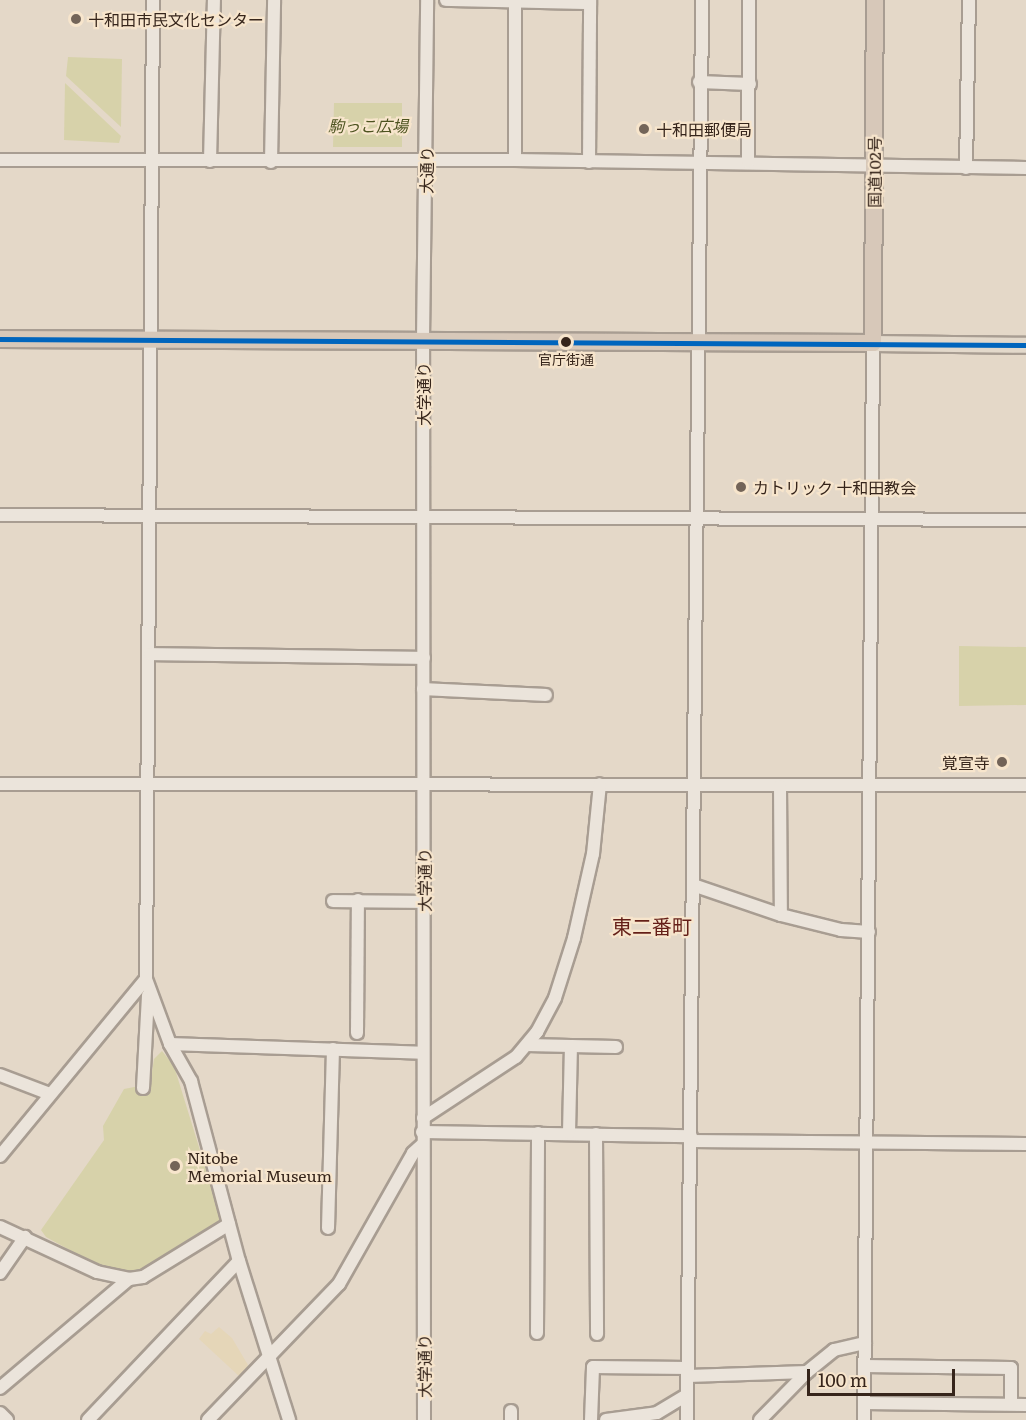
<!DOCTYPE html>
<html>
<head>
<meta charset="utf-8">
<style>
	body { margin:0 }
	#map { position:relative; width:1026px; height:1420px; overflow:hidden; background:#e4d8c8; font-family:Literata,"Noto Sans JP",serif }
	div>[style] { position:absolute }
	[style*='--x'] { left:calc(var(--x)*1px); top:calc(var(--y)*1px); width:calc(var(--w)*1px); rotate:calc(var(--a)*1deg) }
	.farmland>* { inset:0; background:#e5d6b8 }
	.green>* { inset:0; background:#d7d2aa }
	.roads { filter:drop-shadow(2px 0 #a89d92) drop-shadow(-2px 0 #a89d92) drop-shadow(0 2px #a89d92) drop-shadow(0 -2px #a89d92) }
	.minor>* { height:12px; margin:-6px; padding:0 6px; transform-origin:6px; border-radius:6px; background:#ebe4db }
	.major>* { height:15px; margin:-7.5px; padding:0 7.5px; transform-origin:7.5px; border-radius:7.5px; background:#e3d9cb }
	.highway>* { height:16px; margin:-8px; padding:0 8px; transform-origin:8px; border-radius:8px; background:#d7c8b9 }
	.bus-1>* { height:4.5px; margin:-2.25px; padding:0 2.25px; transform-origin:2.25px; border-radius:2.25px; background:#0065bd }
	.dots>* { width:16px; height:16px; translate:-50% -50%; box-sizing:border-box; border:3px solid #f7e5cc; border-radius:50% }
	span { translate:-50% -50%; white-space:nowrap; text-align:center; line-height:1.15; -webkit-text-stroke:4.5px #f7e5cc; paint-order:stroke }
	.bus-label { font-size:14px; color:#36251b }
	.poi-label { font-size:16px; color:#36251b }
	.left { translate:0 -50%; text-align:left }
	.right { translate:-100% -50%; text-align:right }
	.park-label { font-size:16px; color:#4d5320; font-style:italic }
	.street-label { font-size:16px; color:#36251b }
	.quarter-label { font-size:20px; color:#641f18 }
	.scale { position:absolute; left:807px; top:1369px; width:148px; height:27px; box-sizing:border-box; border:3px solid #36251b; border-top:0; padding-left:8px; font-size:18px; line-height:21px; white-space:nowrap; color:#36251b; -webkit-text-stroke:4px #f7e5cc; paint-order:stroke }
</style>
</head>
<body>
<div id="map">
	<div class="farmland">
		<i style="clip-path:polygon(219px 1327px,232px 1338px,248px 1365px,241px 1378px,199px 1339px,205px 1331px,211px 1334px)"></i>
	</div>
	<div class="green">
		<i style="clip-path:polygon(68px 57px,122px 59px,121px 127px,66px 76px)"></i>
		<i style="clip-path:polygon(65px 83px,121px 136px,119px 143px,64px 140px)"></i>
		<i style="clip-path:polygon(334px 103px,402px 103px,402px 147px,333px 147px)"></i>
		<i style="clip-path:polygon(959px 646px,1026px 647px,1026px 705px,959px 706px)"></i>
		<i style="clip-path:polygon(162px 1051px,174px 1066px,223px 1225px,197px 1250px,168px 1269px,129px 1273px,99px 1266px,46px 1237px,41px 1230px,104px 1140px,103px 1126px,124px 1089px,150px 1084px,154px 1059px)"></i>
	</div>
	<div class="roads">
		<div class="minor">
			<i style="--x:153;--y:0;--w:979;--a:90.41"></i>
			<i style="--x:146;--y:979;--w:69;--a:69.7"></i>
			<i style="--x:170;--y:1044;--w:43;--a:60.4"></i>
			<i style="--x:191;--y:1081;--w:186;--a:75.1"></i>
			<i style="--x:239;--y:1261;--w:167;--a:72.5"></i>
			<i style="--x:446;--y:0;--w:144;--a:1.2"></i>
			<i style="--x:699;--y:82;--w:51;--a:2.2"></i>
			<i style="--x:0;--y:160;--w:515;--a:0"></i>
			<i style="--x:515;--y:160;--w:511;--a:0.9"></i>
			<i style="--x:515;--y:160;--w:159;--a:-90"></i>
			<i style="--x:210;--y:161;--w:161;--a:-88.6"></i>
			<i style="--x:271;--y:162;--w:162;--a:-88.9"></i>
			<i style="--x:589;--y:162;--w:162;--a:-89.6"></i>
			<i style="--x:748;--y:162;--w:162;--a:-89.6"></i>
			<i style="--x:966;--y:168;--w:168;--a:-89"></i>
			<i style="--x:0;--y:515;--w:1026;--a:0.28"></i>
			<i style="--x:150;--y:654;--w:274;--a:0.8"></i>
			<i style="--x:423;--y:689;--w:123;--a:2.8"></i>
			<i style="--x:0;--y:784;--w:1026;--a:0.06"></i>
			<i style="--x:780;--y:786;--w:129;--a:89.6"></i>
			<i style="--x:693;--y:885;--w:93;--a:18.8"></i>
			<i style="--x:781;--y:915;--w:62;--a:14"></i>
			<i style="--x:841;--y:930;--w:28;--a:4"></i>
			<i style="--x:333;--y:901;--w:91;--a:0.6"></i>
			<i style="--x:357;--y:1033;--w:133;--a:-89.6"></i>
			<i style="--x:170;--y:1044;--w:252;--a:2"></i>
			<i style="--x:527;--y:1045;--w:89;--a:1.3"></i>
			<i style="--x:0;--y:1075;--w:53;--a:20.8"></i>
			<i style="--x:143;--y:1088;--w:93;--a:-86.9"></i>
			<i style="--x:423;--y:1118;--w:111;--a:-33.3"></i>
			<i style="--x:516;--y:1057;--w:33;--a:-50"></i>
			<i style="--x:537;--y:1032;--w:38;--a:-62"></i>
			<i style="--x:555;--y:998;--w:63;--a:-72.4"></i>
			<i style="--x:574;--y:938;--w:86;--a:-77.3"></i>
			<i style="--x:593;--y:854;--w:70;--a:-84.3"></i>
			<i style="--x:422;--y:1132;--w:269;--a:0.9"></i>
			<i style="--x:569;--y:1133;--w:87;--a:-88.7"></i>
			<i style="--x:596;--y:1134;--w:200;--a:89.7"></i>
			<i style="--x:691;--y:1141;--w:335;--a:0.5"></i>
			<i style="--x:0;--y:1156;--w:229;--a:-50.5"></i>
			<i style="--x:0;--y:1227;--w:107;--a:24.9"></i>
			<i style="--x:97;--y:1272;--w:33;--a:12"></i>
			<i style="--x:129;--y:1279;--w:14;--a:-8"></i>
			<i style="--x:143;--y:1277;--w:101;--a:-31.6"></i>
			<i style="--x:328;--y:1228;--w:179;--a:-88.4"></i>
			<i style="--x:0;--y:1273;--w:44;--a:-55.2"></i>
			<i style="--x:537;--y:1333;--w:200;--a:-89.7"></i>
			<i style="--x:864;--y:1366;--w:147;--a:0.8"></i>
			<i style="--x:1011;--y:1368;--w:36;--a:90"></i>
			<i style="--x:688;--y:1376;--w:119;--a:-1.9"></i>
			<i style="--x:807;--y:1372;--w:35;--a:-39"></i>
			<i style="--x:834;--y:1350;--w:32;--a:-13"></i>
			<i style="--x:0;--y:1388;--w:169;--a:-40.2"></i>
			<i style="--x:864;--y:1403;--w:162;--a:0.7"></i>
			<i style="--x:0;--y:1413;--w:10;--a:45"></i>
			<i style="--x:88;--y:1420;--w:219;--a:-46.5"></i>
			<i style="--x:208;--y:1420;--w:189;--a:-46.1"></i>
			<i style="--x:339;--y:1284;--w:150;--a:-60.5"></i>
			<i style="--x:413;--y:1153;--w:12;--a:-42"></i>
			<i style="--x:424;--y:1420;--w:1080;--a:-90.05"></i>
			<i style="--x:423;--y:340;--w:340;--a:-89.3"></i>
			<i style="--x:511;--y:1420;--w:9;--a:-90"></i>
			<i style="--x:591;--y:1420;--w:53;--a:-87.8"></i>
			<i style="--x:593;--y:1367;--w:95;--a:0.6"></i>
			<i style="--x:606;--y:1420;--w:51;--a:-7.8"></i>
			<i style="--x:657;--y:1413;--w:35;--a:-31"></i>
			<i style="--x:687;--y:1420;--w:1420;--a:-89.39"></i>
			<i style="--x:760;--y:1420;--w:67;--a:-45.6"></i>
			<i style="--x:864;--y:1420;--w:1077;--a:-89.52"></i>
		</div>
		<div class="major">
			<i style="--x:873;--y:343;--w:153;--a:0.7"></i>
		</div>
		<div class="highway">
			<i style="--x:0;--y:339;--w:873;--a:0.26"></i>
			<i style="--x:873;--y:343;--w:343;--a:-89.7"></i>
		</div>
	</div>
	<div class="bus-1">
		<i style="--x:0;--y:339;--w:1026;--a:0.34"></i>
	</div>
	<div class="dots">
		<i style="left:76px;top:19px;background:#736458"></i>
		<i style="left:644px;top:129px;background:#736458"></i>
		<i style="left:566px;top:342px;background:#36251b"></i>
		<i style="left:741px;top:487px;background:#736458"></i>
		<i style="left:1002px;top:762px;background:#736458"></i>
		<i style="left:175px;top:1166px;background:#736458"></i>
	</div>
	<div class="bus-label">
		<span style="left:566px;top:359px">官庁街通</span>
	</div>
	<div class="poi-label">
		<span class="left" style="left:88px;top:19px">十和田市民文化センター</span>
		<span class="left" style="left:656px;top:129px">十和田郵便局</span>
		<span class="left" style="left:753px;top:487px">カトリック 十和田教会</span>
		<span class="right" style="left:990px;top:762px">覚宣寺</span>
		<span class="left" style="left:187px;top:1166px">Nitobe<br>Memorial Museum</span>
	</div>
	<div class="park-label">
		<span style="left:368px;top:125px">駒っこ広場</span>
	</div>
	<div class="street-label">
		<span style="left:426px;top:170px;rotate:-89deg">大通り</span>
		<span style="left:874px;top:172px;rotate:-90deg">国道102号</span>
		<span style="left:423px;top:394px;rotate:-90deg">大学通り</span>
		<span style="left:424px;top:880px;rotate:-90deg">大学通り</span>
		<span style="left:424px;top:1366px;rotate:-90deg">大学通り</span>
	</div>
	<div class="quarter-label">
		<span style="left:652px;top:925px">東二番町</span>
	</div>
	<div class="scale">100 m</div>
</div>
</body>
</html>
